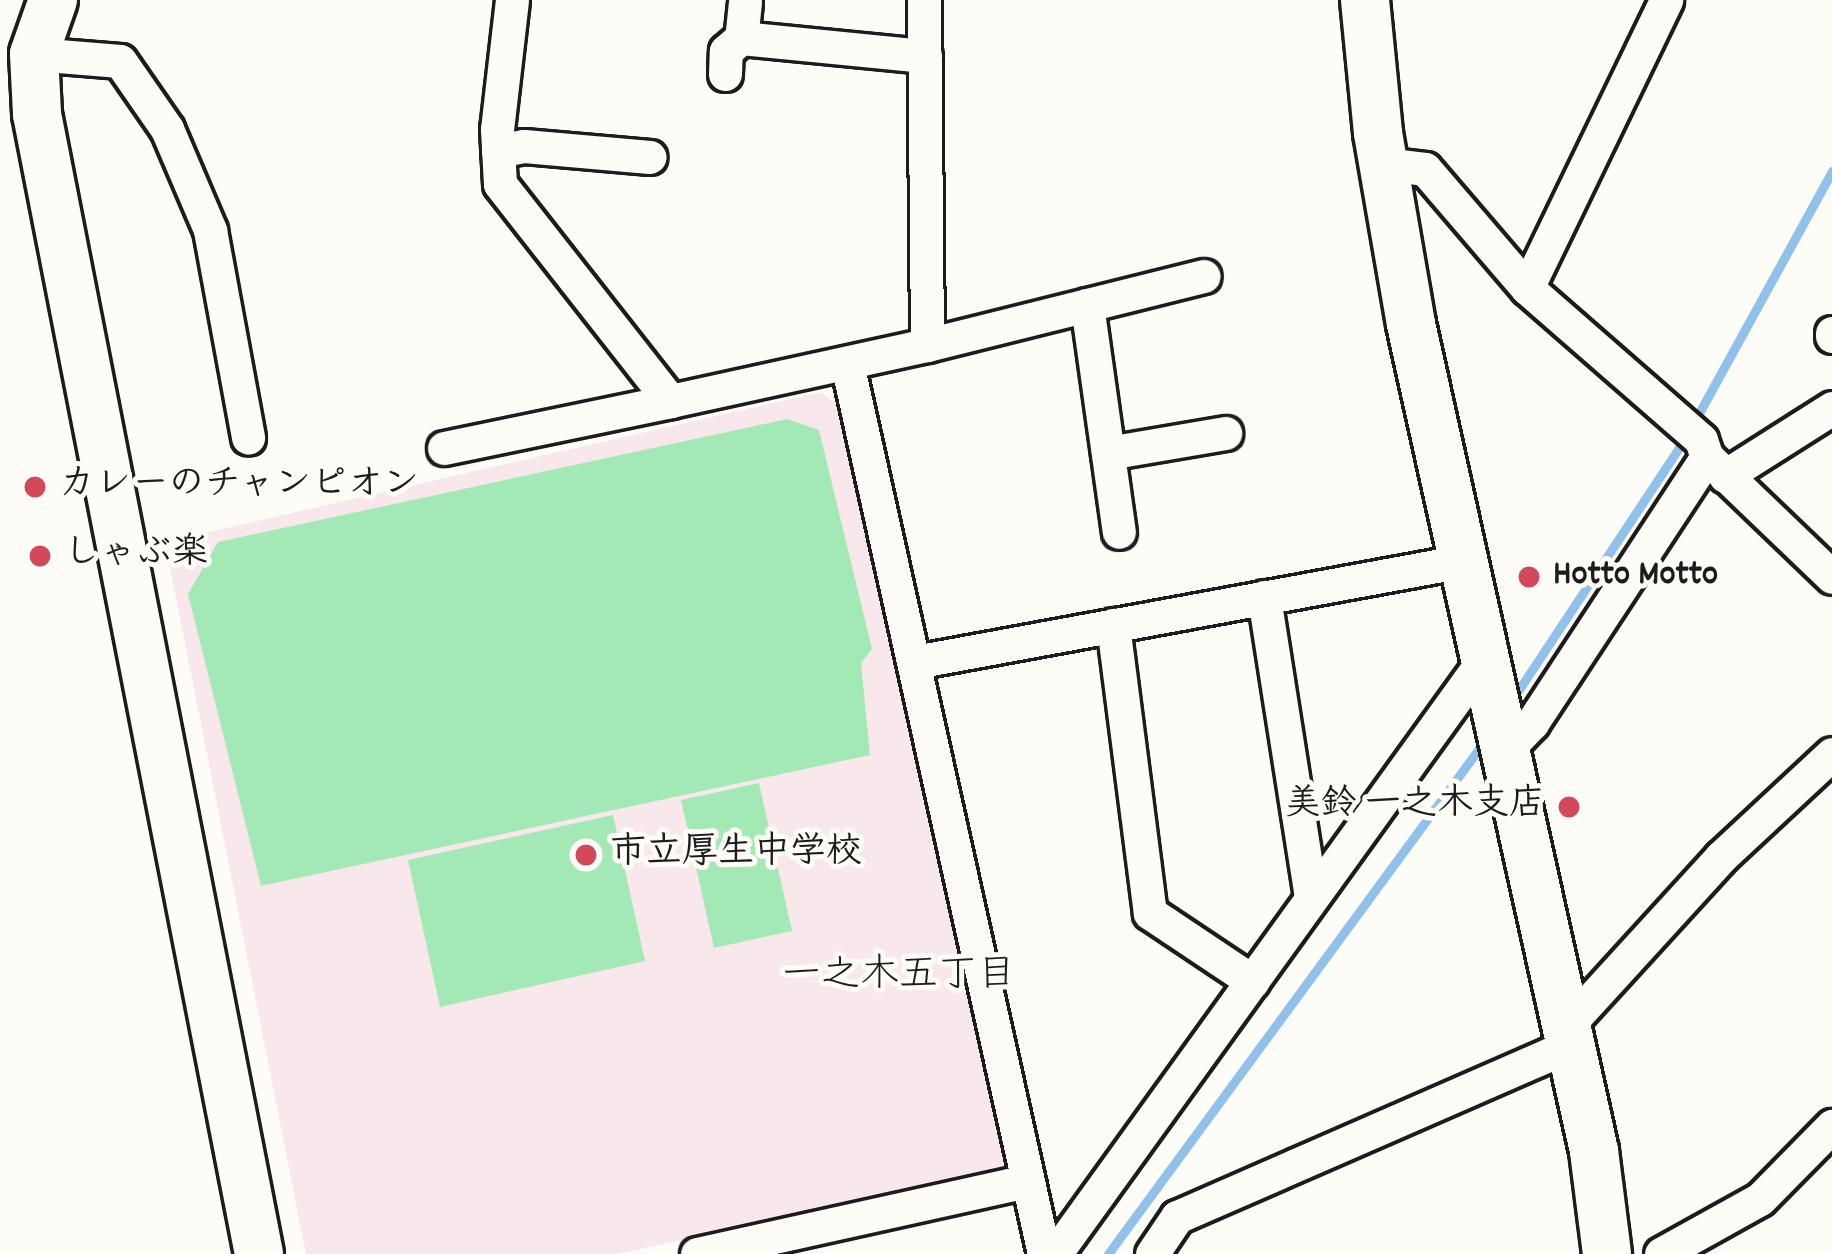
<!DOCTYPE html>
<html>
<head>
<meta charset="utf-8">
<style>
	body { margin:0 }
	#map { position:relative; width:1832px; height:1254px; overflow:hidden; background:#fdfcf7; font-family:Dekko,"Klee One",sans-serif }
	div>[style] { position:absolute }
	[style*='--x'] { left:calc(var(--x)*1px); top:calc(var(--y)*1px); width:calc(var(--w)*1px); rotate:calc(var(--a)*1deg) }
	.built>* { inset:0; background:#f9e8eb }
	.green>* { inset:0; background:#a3e9b5 }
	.stream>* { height:9px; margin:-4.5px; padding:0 4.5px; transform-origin:4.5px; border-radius:4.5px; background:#90c1eb }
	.roads { filter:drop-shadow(3px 0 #1c1c1c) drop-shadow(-3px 0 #1c1c1c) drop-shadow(0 3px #1c1c1c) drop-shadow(0 -3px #1c1c1c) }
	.street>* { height:33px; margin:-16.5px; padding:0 16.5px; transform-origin:16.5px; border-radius:16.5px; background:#fdfcf7 }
	.secondary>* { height:48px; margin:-24px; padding:0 24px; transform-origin:24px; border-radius:24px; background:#fdfcf7 }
	.dots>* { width:33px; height:33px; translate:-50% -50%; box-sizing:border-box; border:6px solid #fdfcf7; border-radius:50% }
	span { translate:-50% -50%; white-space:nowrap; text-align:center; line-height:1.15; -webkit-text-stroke:10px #fdfcf7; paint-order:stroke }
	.poi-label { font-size:36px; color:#1c1c1c; font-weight:700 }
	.left { translate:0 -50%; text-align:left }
	.right { translate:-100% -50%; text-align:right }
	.neighbourhood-label { font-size:39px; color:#1c1c1c }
</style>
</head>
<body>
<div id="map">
	<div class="built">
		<i style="clip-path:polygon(821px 392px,847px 412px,1013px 1168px,617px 1254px,306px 1254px,165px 542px)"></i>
	</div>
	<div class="green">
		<i style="clip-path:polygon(787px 419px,819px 430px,872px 649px,861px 663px,870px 755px,261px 886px,188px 594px,218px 542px)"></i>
		<i style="clip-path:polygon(759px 783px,792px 931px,714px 948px,681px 800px)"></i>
		<i style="clip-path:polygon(613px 815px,645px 961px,440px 1007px,408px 860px)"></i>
	</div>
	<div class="stream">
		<i style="--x:1693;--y:424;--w:289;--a:-61.2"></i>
		<i style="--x:1512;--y:700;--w:313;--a:-56.5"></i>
		<i style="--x:1108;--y:1254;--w:639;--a:-53.72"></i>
	</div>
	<div class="roads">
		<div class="street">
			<i style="--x:512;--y:0;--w:130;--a:96.6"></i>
			<i style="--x:497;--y:129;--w:55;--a:86.9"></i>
			<i style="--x:500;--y:184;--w:276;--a:51.9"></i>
			<i style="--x:670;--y:401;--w:263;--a:-12.3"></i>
			<i style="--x:927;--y:345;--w:345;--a:-90.5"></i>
			<i style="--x:745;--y:2;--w:36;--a:96"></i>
			<i style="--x:741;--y:38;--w:185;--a:5.6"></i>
			<i style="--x:34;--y:54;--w:86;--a:4.7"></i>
			<i style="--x:120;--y:61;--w:83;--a:55.3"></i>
			<i style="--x:167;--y:129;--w:110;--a:66.9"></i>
			<i style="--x:210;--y:230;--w:211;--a:79.6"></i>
			<i style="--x:725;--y:74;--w:23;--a:-88"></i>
			<i style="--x:726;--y:51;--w:20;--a:-41"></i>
			<i style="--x:498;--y:151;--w:26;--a:-11"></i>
			<i style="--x:524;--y:146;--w:126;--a:5"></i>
			<i style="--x:1383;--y:164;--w:42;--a:6.8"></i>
			<i style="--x:1425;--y:169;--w:157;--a:49.4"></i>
			<i style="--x:1527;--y:288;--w:231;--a:41.1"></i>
			<i style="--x:1701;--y:440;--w:18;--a:71"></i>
			<i style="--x:1707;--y:457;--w:173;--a:43.8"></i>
			<i style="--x:1527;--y:288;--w:320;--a:-64.2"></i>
			<i style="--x:1087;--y:305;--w:229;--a:82"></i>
			<i style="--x:1832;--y:333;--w:3;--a:90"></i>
			<i style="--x:927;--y:345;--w:285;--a:-14"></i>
			<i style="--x:847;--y:363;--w:913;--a:77.53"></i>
			<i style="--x:444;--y:448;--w:231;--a:-11.7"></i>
			<i style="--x:1108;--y:453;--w:119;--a:-9.7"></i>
			<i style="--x:1725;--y:476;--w:127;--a:-32.4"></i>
			<i style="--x:1264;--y:597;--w:304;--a:81.1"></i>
			<i style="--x:1113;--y:625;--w:290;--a:82.7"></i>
			<i style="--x:1150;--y:913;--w:123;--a:33.7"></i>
			<i style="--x:915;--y:662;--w:557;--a:-10.44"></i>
			<i style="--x:1505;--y:751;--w:39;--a:-46"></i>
			<i style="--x:1532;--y:723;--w:318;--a:-56.7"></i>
			<i style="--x:1566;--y:1027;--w:230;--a:-47.6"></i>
			<i style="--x:1721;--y:857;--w:151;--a:-42.9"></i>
			<i style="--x:697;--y:1254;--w:338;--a:-12.5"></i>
			<i style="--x:1055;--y:1254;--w:735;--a:-54.19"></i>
			<i style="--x:1152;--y:1254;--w:45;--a:-56"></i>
			<i style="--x:1177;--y:1217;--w:429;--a:-23.6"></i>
			<i style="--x:1661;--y:1254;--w:113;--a:-29.1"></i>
			<i style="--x:1760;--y:1199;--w:103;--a:-45.4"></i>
		</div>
		<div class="secondary">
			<i style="--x:53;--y:0;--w:57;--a:109.4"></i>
			<i style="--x:34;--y:54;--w:60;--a:87.1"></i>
			<i style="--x:37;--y:114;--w:1161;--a:78.98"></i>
			<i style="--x:1365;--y:0;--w:134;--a:84.4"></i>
			<i style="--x:1378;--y:133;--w:194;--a:80.2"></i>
			<i style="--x:1411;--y:324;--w:847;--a:77.52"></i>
			<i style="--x:1594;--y:1151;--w:104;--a:82.8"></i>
		</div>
	</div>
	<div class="dots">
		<i style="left:35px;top:487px;background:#d1495b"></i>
		<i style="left:40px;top:556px;background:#d1495b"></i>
		<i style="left:1529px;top:577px;background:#d1495b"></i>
		<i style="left:1569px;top:807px;background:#d1495b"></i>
		<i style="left:586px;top:855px;background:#d1495b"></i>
	</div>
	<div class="poi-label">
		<span class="left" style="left:59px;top:487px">カレーのチャンピオン</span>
		<span class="left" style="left:64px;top:556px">しゃぶ楽</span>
		<span class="left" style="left:1553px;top:577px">Hotto Motto</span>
		<span class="right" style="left:1545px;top:807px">美鈴 一之木支店</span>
		<span class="left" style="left:610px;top:855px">市立厚生中学校</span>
	</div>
	<div class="neighbourhood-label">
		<span style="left:899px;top:978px">一之木五丁目</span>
	</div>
</div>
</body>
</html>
